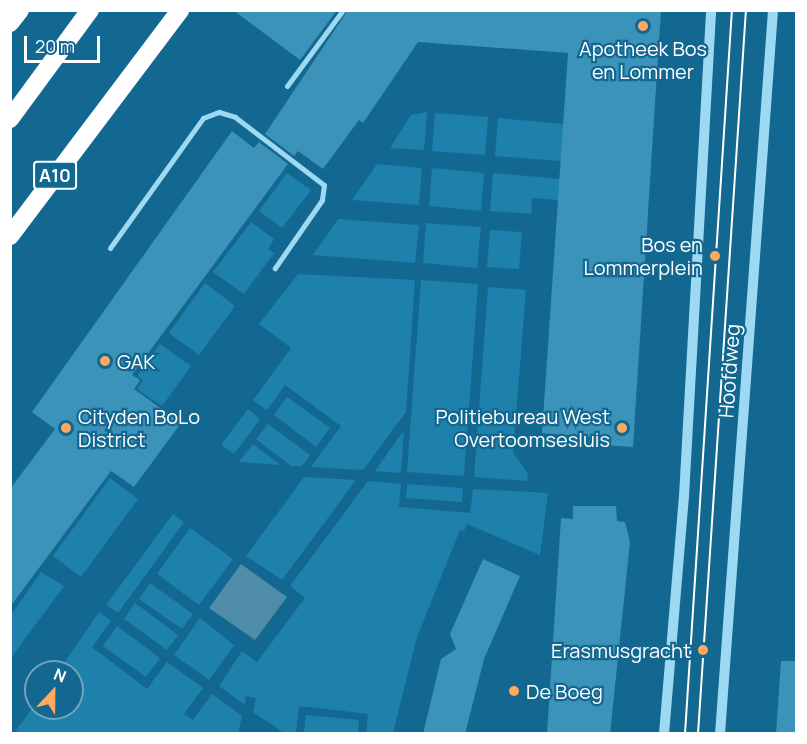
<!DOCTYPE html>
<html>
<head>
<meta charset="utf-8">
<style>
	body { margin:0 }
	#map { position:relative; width:807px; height:744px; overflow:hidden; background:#126890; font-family:Manrope,sans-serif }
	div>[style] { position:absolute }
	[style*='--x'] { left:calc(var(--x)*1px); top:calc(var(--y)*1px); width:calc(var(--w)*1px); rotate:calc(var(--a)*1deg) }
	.green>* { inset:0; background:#1d81ac }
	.water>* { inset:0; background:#4e8ca7 }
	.building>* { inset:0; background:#3b93b9 }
	.pedestrian>* { height:5px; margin:-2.5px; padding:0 2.5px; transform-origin:2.5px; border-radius:2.5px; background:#9dd9f2 }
	.tertiary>* { height:10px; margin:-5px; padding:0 5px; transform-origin:5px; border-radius:5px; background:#9dd9f2 }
	.motorway>* { height:18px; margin:-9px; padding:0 9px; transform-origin:9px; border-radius:9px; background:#fff }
	.tram>* { height:1.5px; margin:-0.75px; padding:0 0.75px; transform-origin:0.75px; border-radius:0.75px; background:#fff }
	.dots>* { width:16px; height:16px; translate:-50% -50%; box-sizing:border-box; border:3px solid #126890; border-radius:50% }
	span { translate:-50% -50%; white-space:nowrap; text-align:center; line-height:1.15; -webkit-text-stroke:4.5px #126890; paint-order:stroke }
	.shield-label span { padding:2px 4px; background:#126890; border:2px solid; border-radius:4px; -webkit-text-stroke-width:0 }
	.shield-label { font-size:18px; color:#fff; font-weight:700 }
	.poi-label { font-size:20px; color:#fff }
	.right { translate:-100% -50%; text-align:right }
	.left { translate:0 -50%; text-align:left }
	.street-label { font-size:20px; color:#fff }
	.frame { position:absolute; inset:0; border:12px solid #fff; pointer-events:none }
	.north { position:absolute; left:24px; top:660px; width:60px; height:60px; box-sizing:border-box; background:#126890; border:2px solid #71a4bc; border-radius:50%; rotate:22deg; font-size:16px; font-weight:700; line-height:24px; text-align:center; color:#fff }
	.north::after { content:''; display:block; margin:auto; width:21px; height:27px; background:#ffa85e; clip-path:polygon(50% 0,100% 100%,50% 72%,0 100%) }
	.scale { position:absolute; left:24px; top:36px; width:76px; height:27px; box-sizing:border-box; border:3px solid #fff; border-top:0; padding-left:8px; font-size:18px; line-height:21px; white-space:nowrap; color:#fff; -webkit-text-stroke:4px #126890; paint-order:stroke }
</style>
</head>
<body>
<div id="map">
	<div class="green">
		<i style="clip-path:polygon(427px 112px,424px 150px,390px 148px,411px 115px)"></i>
		<i style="clip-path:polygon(435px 113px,488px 117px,485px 155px,432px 151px)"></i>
		<i style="clip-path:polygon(498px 118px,564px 124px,561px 161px,495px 156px)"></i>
		<i style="clip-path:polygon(377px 164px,422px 168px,419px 205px,352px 200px)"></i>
		<i style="clip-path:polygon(432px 168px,484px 173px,481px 211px,429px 206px)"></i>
		<i style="clip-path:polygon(287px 173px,311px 190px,282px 228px,259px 211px)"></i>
		<i style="clip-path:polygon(493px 173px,560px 179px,559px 200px,532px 198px,531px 214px,490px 211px)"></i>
		<i style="clip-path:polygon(338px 219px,419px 225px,415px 263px,313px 255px)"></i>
		<i style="clip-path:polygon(251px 222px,274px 239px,268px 249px,274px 253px,244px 294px,213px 272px)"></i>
		<i style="clip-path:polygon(426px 223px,481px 227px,477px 268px,423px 263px)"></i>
		<i style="clip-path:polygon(490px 230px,522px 232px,519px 269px,487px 267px)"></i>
		<i style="clip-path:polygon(298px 274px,415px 280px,406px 412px,363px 470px,311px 467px,341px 426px,285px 385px,267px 410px,253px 400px,291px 348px,259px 324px)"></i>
		<i style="clip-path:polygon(421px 280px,478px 284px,464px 476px,407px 472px)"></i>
		<i style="clip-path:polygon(205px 283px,235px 306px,199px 355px,169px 333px)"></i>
		<i style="clip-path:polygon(488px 287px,526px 290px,513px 452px,528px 474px,527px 481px,474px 477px)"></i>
		<i style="clip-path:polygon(160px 344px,191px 366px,162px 406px,137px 389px,143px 380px,137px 376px)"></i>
		<i style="clip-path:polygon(287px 397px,330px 428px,316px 447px,274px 415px)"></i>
		<i style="clip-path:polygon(248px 409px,260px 419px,234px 454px,221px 445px)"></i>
		<i style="clip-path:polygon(268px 424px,310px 455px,302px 466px,291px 466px,256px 439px)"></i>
		<i style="clip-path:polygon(404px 430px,401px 473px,375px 471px)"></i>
		<i style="clip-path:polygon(253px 444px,281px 465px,239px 462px)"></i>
		<i style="clip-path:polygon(304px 477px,356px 480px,282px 580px,246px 556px)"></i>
		<i style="clip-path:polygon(110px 478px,138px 499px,81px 577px,53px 556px)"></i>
		<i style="clip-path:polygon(368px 481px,401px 484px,399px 507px,470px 513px,473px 489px,548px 493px,540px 555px,467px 524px,464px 531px,460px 530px,417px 637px,393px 733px,366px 733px,368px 714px,299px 706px,296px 733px,284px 733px,253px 712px,256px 698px,246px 696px,245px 705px,219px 686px,242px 651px,257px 662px,305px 598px,290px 586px)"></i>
		<i style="clip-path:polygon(407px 484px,463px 488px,462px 502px,406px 498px)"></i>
		<i style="clip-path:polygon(173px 514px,184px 522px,118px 613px,106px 605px)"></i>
		<i style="clip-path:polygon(190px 528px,233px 559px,199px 605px,157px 574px)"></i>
		<i style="clip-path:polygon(41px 572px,64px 586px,11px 658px,11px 615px)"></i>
		<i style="clip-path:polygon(150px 583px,193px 614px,182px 629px,139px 599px)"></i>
		<i style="clip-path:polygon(135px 603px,178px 635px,167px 650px,124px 619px)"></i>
		<i style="clip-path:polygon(99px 612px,111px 621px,92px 647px,147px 689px,167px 662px,203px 688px,184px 714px,193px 720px,212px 694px,242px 716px,238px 733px,14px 733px,36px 703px,36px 708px,72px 708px,72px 672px,58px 672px)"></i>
		<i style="clip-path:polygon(200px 618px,234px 645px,209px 680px,174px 655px)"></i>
		<i style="clip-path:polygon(117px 626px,160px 658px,146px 677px,103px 646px)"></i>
		<i style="clip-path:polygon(306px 715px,359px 720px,358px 733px,304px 733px)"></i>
	</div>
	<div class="water">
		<i style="clip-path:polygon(241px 564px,287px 597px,255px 640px,209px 608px)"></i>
	</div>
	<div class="building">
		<i style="clip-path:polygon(233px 10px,337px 10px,300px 60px)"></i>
		<i style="clip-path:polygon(348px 10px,661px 10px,633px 447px,589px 444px,590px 437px,542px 433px,568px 53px,418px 42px,363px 123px,359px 120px,323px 169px,298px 151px,294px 156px,265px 134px)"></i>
		<i style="clip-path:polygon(232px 131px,254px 148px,259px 142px,288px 164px,132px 375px,140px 380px,134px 389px,181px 423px,134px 487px,111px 471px,10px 607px,10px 489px,55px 429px,32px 412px)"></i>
		<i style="clip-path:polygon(573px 506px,616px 506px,617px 521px,625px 522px,630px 542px,610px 734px,547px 734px,561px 518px,573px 519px)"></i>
		<i style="clip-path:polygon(483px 559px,520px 576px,484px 659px,465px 734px,423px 734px,441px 659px,456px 649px,450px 634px)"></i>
		<i style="clip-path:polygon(781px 661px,796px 661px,796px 734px,776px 734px)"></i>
	</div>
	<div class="pedestrian">
		<i style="--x:287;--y:86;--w:94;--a:-53.6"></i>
		<i style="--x:110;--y:248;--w:160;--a:-54.4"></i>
		<i style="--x:203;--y:118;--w:17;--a:-21"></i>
		<i style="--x:219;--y:112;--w:17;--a:17"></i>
		<i style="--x:235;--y:117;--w:112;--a:37.4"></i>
		<i style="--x:324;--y:185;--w:15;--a:98"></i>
		<i style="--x:322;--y:200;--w:83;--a:124.7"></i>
	</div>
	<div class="tertiary">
		<i style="--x:664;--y:734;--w:239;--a:-85.2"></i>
		<i style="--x:684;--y:496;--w:487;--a:-86.8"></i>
		<i style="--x:720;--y:734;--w:726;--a:-85.81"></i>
	</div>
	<div class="motorway">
		<i style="--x:10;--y:23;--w:16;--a:-52"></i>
		<i style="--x:10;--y:119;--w:135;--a:-53.7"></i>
		<i style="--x:10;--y:236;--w:283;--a:-53"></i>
	</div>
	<div class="tram">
		<i style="--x:685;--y:734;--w:726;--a:-86.29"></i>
		<i style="--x:698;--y:734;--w:726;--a:-86.21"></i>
	</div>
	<div class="dots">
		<i style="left:643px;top:26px;background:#ffa85e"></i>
		<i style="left:715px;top:256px;background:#ffa85e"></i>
		<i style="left:105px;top:361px;background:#ffa85e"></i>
		<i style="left:66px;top:428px;background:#ffa85e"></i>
		<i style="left:622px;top:428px;background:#ffa85e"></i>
		<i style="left:703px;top:650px;background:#ffa85e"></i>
		<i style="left:514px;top:691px;background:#ffa85e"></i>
	</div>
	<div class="shield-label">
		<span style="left:55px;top:175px">A10</span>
	</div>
	<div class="poi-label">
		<span style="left:643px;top:60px">Apotheek Bos<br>en Lommer</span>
		<span class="right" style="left:703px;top:256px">Bos en<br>Lommerplein</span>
		<span class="left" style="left:117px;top:361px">GAK</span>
		<span class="left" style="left:78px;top:428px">Cityden BoLo<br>District</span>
		<span class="right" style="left:610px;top:428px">Politiebureau West<br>Overtoomsesluis</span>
		<span class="right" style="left:691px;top:650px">Erasmusgracht</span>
		<span class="left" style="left:526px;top:691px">De Boeg</span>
	</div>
	<div class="street-label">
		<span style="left:729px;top:371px;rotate:-86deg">Hoofdweg</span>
	</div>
	<div class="frame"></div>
	<div class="north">N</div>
	<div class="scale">20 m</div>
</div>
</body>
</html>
